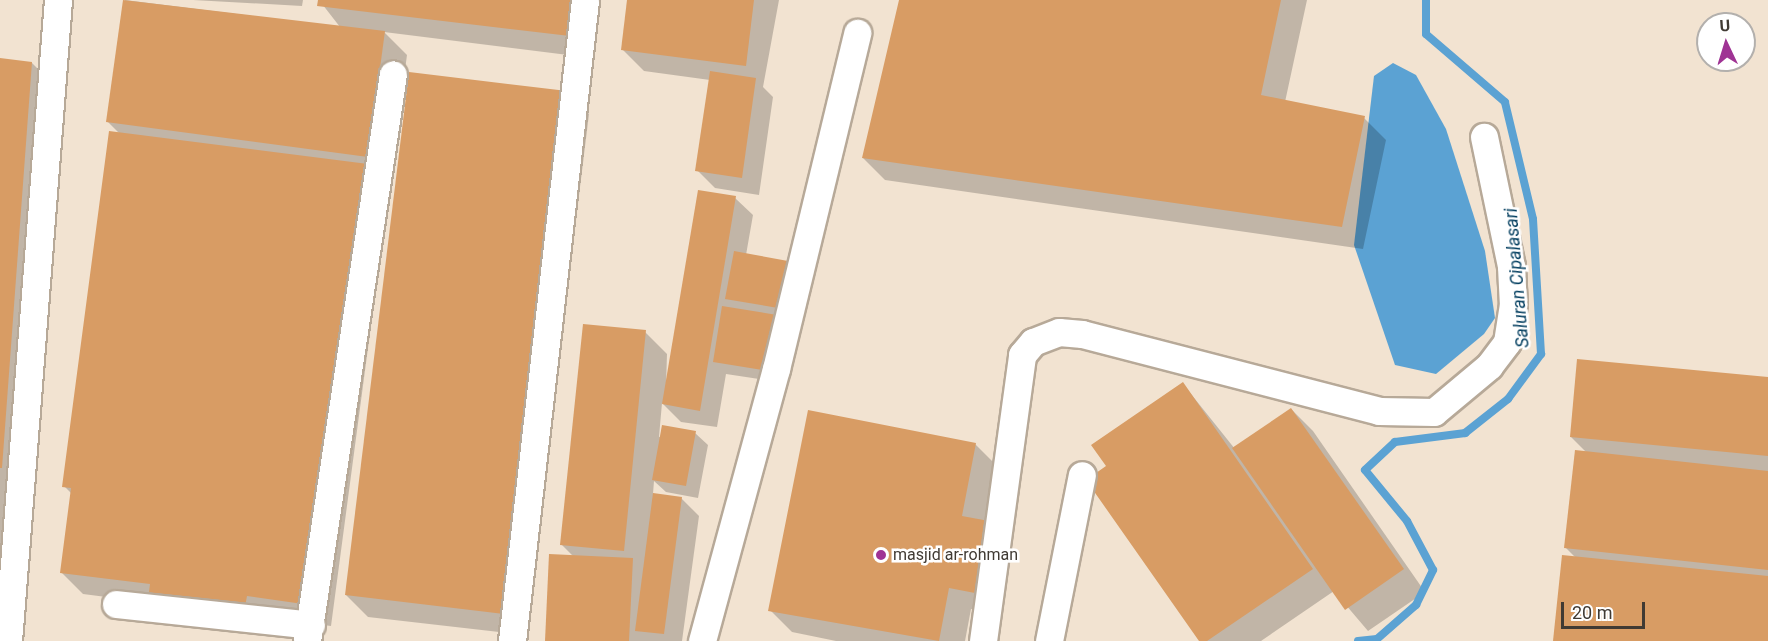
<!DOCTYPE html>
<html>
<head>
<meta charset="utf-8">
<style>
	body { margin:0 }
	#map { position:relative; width:1768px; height:641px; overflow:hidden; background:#f2e3d1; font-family:Roboto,sans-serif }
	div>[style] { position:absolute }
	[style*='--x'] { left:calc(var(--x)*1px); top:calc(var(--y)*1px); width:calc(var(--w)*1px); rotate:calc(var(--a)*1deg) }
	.water>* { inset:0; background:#5ba2d3 }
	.shadow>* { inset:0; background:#0003 }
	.stream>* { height:8px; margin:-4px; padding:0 4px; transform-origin:4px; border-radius:4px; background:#5ba2d3 }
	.building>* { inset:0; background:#d89c64 }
	.roads { filter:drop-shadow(2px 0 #b7a998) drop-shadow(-2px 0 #b7a998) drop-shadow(0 2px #b7a998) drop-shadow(0 -2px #b7a998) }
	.minor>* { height:27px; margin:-13.5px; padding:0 13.5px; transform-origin:13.5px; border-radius:13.5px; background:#fff }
	.dots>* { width:16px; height:16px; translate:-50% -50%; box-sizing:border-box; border:3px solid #fff; border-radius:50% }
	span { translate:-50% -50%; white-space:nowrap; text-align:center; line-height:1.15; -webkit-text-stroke:5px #fff; paint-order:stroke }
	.poi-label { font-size:16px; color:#403a33 }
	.left { translate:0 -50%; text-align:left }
	.water-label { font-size:18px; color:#043f60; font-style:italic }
	.north { position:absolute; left:1696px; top:12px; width:60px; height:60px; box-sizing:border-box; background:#fff; border:2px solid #b3b0ad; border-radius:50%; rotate:356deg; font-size:16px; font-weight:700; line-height:24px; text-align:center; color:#403a33 }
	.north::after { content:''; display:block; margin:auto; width:21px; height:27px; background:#9f3394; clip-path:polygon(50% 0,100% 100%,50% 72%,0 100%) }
	.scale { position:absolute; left:1561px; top:602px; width:84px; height:27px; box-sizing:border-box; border:3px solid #403a33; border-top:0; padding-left:8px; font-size:18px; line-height:21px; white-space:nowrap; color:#403a33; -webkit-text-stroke:4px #fff; paint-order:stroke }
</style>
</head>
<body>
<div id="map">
	<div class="water">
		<i style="clip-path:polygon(1393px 63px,1416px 75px,1446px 129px,1485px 251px,1495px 318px,1484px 334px,1436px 374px,1395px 365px,1354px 245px,1374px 76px)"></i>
	</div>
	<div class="shadow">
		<i style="clip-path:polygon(125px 0,340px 27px,319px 0,599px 0,592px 58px,384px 32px,407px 55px,331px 626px,83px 594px,61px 572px,72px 494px,64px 486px,120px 134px,108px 122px)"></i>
		<i style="clip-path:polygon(193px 0,303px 0,302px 6px)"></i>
		<i style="clip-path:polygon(629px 0,779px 0,763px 87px,773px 97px,759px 195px,715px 188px,697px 170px,710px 80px,644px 71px,622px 49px)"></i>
		<i style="clip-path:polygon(901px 0,1307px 0,1285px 102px,1364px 118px,1386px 140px,1363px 249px,885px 180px,863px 158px)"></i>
		<i style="clip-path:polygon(0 60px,32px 63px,54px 85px,0 641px)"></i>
		<i style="clip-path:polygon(567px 92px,589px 114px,525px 635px,368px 617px,346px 595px)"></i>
		<i style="clip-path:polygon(735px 198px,753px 215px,746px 255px,787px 262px,799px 274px,780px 382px,726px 374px,717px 427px,681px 422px,662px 403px,659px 437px,695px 433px,708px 445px,698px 498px,666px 492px,654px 481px,653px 494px,681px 498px,699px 516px,682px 641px,547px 641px,574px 557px,562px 545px,645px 332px,667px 354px,666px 387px)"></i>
		<i style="clip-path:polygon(1768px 379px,1768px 641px,1554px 641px,1576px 558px,1565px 547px,1587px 453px,1571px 437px)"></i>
		<i style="clip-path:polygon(1183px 384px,1235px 449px,1291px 409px,1313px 431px,1425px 592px,1368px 631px,1334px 591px,1261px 641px,1200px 641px,1108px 467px)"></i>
		<i style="clip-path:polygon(975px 444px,997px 466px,988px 523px,1010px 544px,996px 614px,971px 609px,965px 641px,836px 641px,792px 632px,770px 610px)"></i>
	</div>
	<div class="stream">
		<i style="--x:1358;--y:641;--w:19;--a:-6"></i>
		<i style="--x:1377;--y:639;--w:52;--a:-41.1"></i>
		<i style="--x:1416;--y:605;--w:39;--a:-64"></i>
		<i style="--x:1433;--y:570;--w:55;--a:-118"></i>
		<i style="--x:1407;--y:521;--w:66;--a:-129.5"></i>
		<i style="--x:1365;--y:470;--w:41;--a:-43"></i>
		<i style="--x:1395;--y:442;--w:71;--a:-7.3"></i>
		<i style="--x:1465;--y:433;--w:55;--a:-38.3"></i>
		<i style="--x:1508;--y:399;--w:56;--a:-53.7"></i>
		<i style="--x:1541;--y:354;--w:135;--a:-93.4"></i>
		<i style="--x:1533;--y:219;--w:120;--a:-103.5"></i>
		<i style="--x:1505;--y:102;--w:104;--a:-139.3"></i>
		<i style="--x:1426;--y:34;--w:34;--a:-90"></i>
	</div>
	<div class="building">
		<i style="clip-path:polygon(123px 0,385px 31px,368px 157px,106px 122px)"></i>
		<i style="clip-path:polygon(318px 0,575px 0,570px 36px,317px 6px)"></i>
		<i style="clip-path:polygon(627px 0,754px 0,746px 66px,621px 50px)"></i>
		<i style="clip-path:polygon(899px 0,1281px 0,1261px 95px,1365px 116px,1342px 227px,862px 158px)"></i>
		<i style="clip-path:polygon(0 58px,32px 62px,2px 468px,0 468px)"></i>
		<i style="clip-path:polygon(710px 71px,756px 78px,742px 178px,695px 171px)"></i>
		<i style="clip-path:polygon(409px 72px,567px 91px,504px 614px,345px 595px)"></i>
		<i style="clip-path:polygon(109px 131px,368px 164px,310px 605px,247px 596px,244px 612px,148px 600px,150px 584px,60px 573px,71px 488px,62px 487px)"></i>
		<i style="clip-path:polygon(698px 190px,736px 196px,700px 411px,662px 404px)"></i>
		<i style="clip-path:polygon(734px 251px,788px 261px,778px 308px,725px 299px)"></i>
		<i style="clip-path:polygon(722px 306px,777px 315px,768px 371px,713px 362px)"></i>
		<i style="clip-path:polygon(583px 324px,646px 330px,624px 551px,560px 545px)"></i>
		<i style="clip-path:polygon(1577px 359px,1768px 377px,1768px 456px,1570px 437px)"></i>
		<i style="clip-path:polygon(1183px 382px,1313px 569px,1207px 641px,1199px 641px,1086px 480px,1106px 466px,1091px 445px)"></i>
		<i style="clip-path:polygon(1291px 408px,1404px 569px,1345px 610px,1232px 448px)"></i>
		<i style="clip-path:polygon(808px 410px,976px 443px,962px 516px,989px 521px,975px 593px,949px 588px,939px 641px,768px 611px)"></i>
		<i style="clip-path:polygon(662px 425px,696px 431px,686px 486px,652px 480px)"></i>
		<i style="clip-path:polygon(1575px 450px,1768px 471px,1768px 570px,1564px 548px)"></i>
		<i style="clip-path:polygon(653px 493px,682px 497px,664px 634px,635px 631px)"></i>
		<i style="clip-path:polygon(549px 554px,633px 558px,629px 641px,545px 641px)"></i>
		<i style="clip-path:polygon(1562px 555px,1768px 576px,1768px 641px,1553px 641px)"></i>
	</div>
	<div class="roads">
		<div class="minor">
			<i style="--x:116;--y:604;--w:196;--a:6.1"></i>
			<i style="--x:8;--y:641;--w:643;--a:-85.54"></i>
			<i style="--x:307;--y:641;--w:573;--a:-81.38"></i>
			<i style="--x:512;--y:641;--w:645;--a:-83.5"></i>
			<i style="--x:702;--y:641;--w:282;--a:-74.8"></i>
			<i style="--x:776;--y:369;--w:346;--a:-76.4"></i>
			<i style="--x:983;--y:641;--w:289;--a:-82.2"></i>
			<i style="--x:1022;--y:355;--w:17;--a:-50"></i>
			<i style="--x:1033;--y:342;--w:28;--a:-21"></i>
			<i style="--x:1059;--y:332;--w:23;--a:5"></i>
			<i style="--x:1082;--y:334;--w:307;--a:14.5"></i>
			<i style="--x:1379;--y:411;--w:55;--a:1"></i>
			<i style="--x:1434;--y:412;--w:72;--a:-39.9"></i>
			<i style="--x:1489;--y:366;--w:30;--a:-53"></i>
			<i style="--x:1507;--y:342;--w:36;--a:-81"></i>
			<i style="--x:1513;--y:306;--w:40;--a:-92.9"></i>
			<i style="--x:1511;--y:266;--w:132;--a:-101.8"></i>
			<i style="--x:1049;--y:641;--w:169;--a:-78.8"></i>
		</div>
	</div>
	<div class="dots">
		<i style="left:881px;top:555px;background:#9f3394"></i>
	</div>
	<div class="poi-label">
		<span class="left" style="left:893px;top:555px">masjid ar-rohman</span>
	</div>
	<div class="water-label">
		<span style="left:1517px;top:278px;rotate:-95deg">Saluran Cipalasari</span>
	</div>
	<div class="north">U</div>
	<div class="scale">20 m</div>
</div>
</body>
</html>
